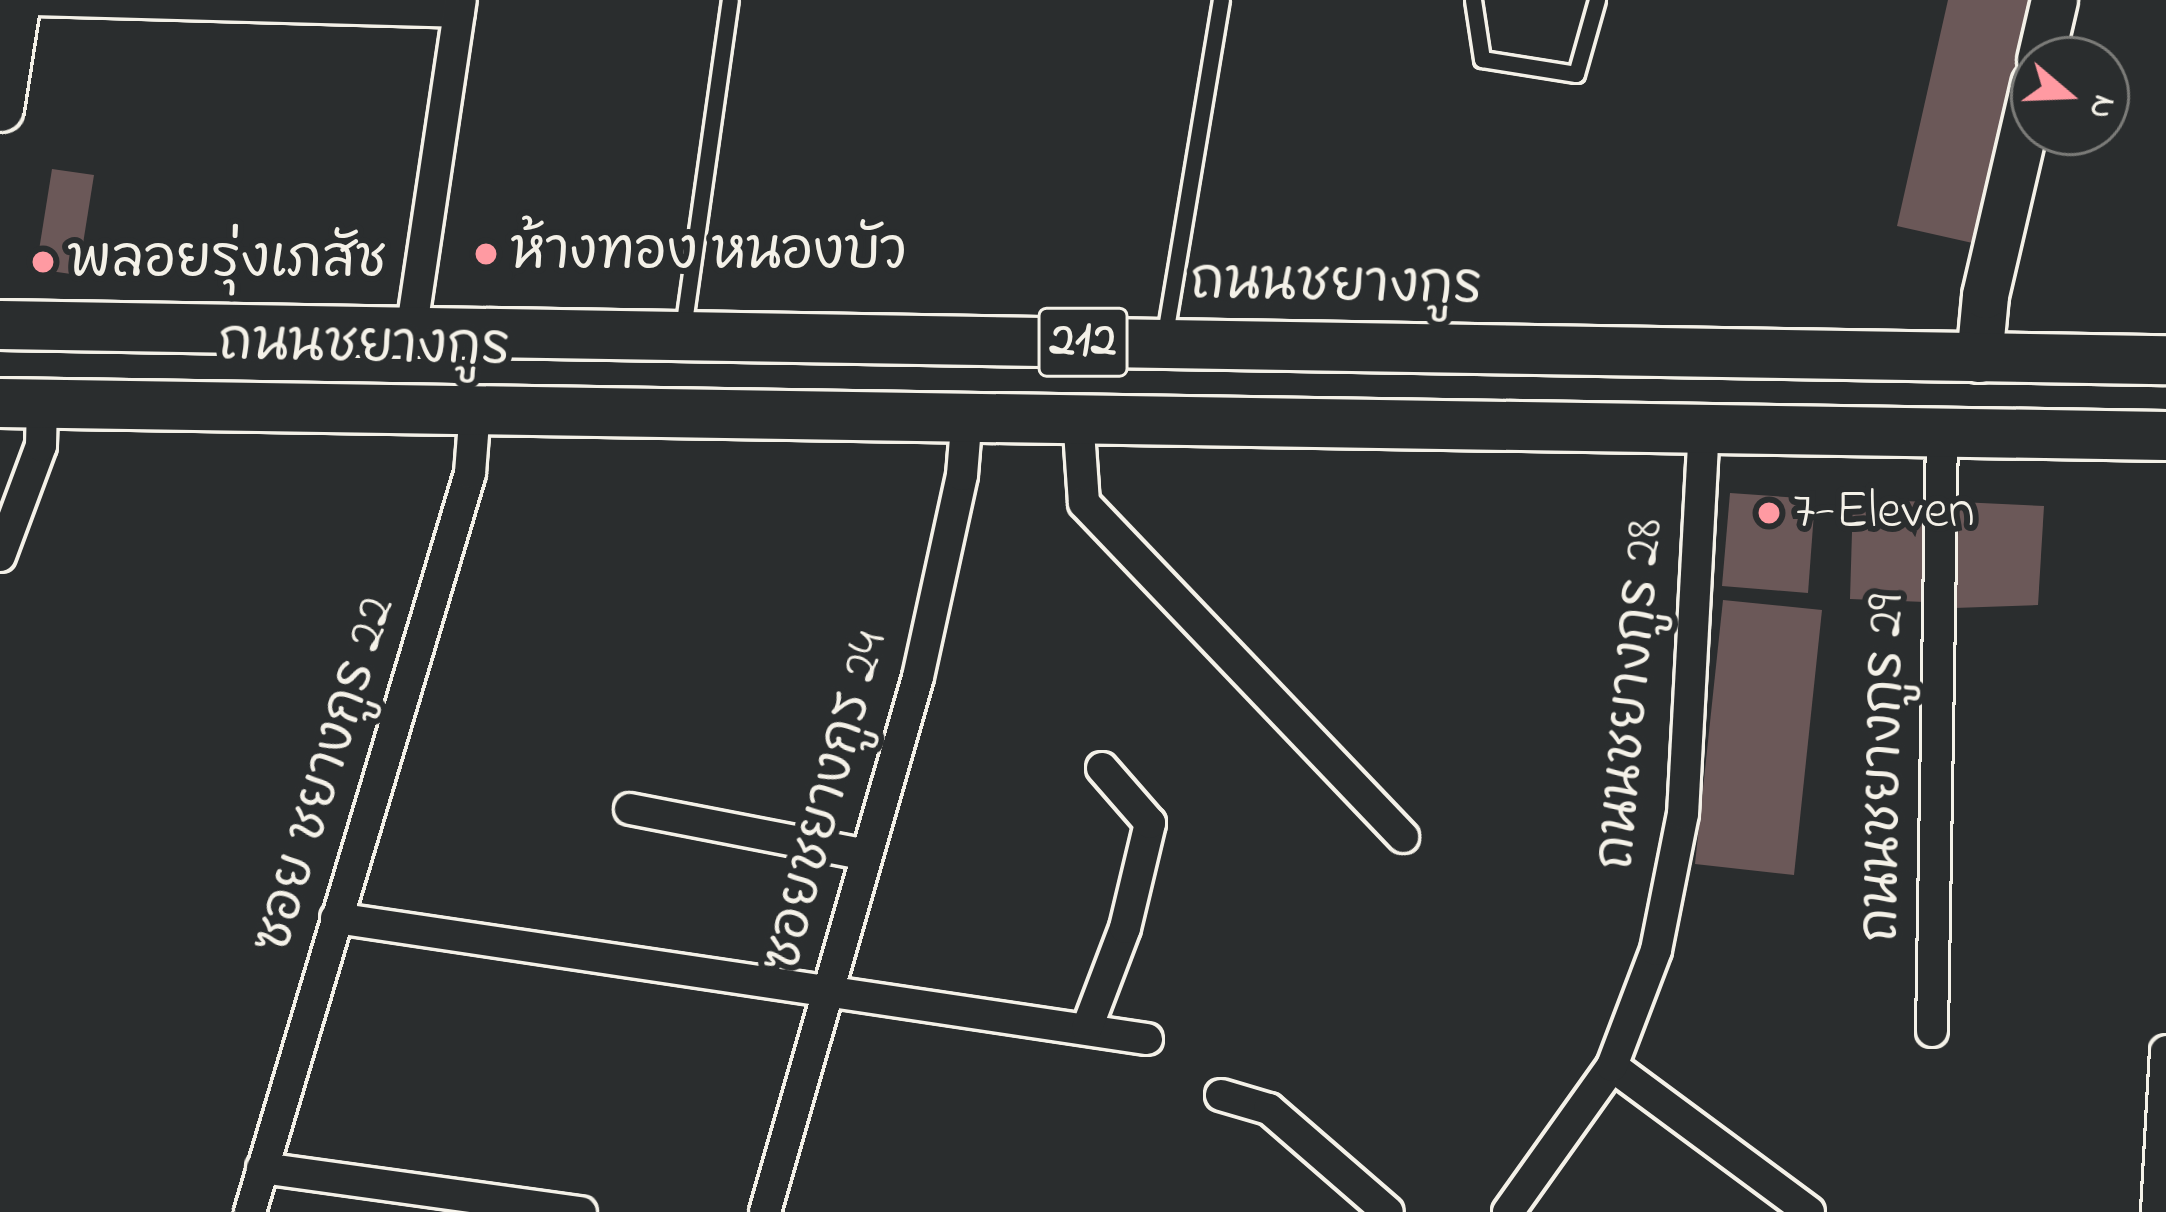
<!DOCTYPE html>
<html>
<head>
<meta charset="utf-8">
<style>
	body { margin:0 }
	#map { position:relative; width:2166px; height:1212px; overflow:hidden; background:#2a2d2e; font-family:"Indie Flower","Playpen Sans Thai",sans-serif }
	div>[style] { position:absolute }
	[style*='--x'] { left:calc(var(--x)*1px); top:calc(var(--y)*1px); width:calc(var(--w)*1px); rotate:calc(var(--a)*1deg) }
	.building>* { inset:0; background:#6b5858 }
	.roads { filter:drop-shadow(3px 0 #f4f1e8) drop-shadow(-3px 0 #f4f1e8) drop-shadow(0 3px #f4f1e8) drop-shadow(0 -3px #f4f1e8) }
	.lane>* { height:15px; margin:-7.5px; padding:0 7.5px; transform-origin:7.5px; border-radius:7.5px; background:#2a2d2e }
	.street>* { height:30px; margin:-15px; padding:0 15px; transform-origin:15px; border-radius:15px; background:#2a2d2e }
	.secondary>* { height:45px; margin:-22.5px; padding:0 22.5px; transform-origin:22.5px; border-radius:22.5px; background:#2a2d2e }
	.primary>* { height:48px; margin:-24px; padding:0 24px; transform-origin:24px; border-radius:24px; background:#2a2d2e }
	.dots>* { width:33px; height:33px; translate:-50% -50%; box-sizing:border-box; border:6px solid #2a2d2e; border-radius:50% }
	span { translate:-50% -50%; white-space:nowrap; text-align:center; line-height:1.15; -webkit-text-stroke:12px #2a2d2e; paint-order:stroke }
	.shield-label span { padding:3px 9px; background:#2a2d2e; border:3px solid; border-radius:9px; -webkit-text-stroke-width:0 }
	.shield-label { font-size:51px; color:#f4f1e8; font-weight:700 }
	.poi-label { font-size:54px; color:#f4f1e8 }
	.left { translate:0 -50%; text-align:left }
	.street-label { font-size:54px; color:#f4f1e8 }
	.north { position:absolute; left:2010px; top:36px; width:120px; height:120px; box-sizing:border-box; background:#2a2d2e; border:3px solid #7b7b78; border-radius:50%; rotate:109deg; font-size:33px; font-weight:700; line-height:48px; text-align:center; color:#f4f1e8 }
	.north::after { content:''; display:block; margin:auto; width:42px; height:54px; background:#ff9aa2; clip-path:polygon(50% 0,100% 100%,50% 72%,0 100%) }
</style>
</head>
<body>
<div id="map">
	<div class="building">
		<i style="clip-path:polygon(1948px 0,2032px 0,1977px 244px,1897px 226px)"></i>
		<i style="clip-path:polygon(52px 169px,94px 175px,78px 275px,36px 269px)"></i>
		<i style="clip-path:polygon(1730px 493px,1815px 499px,1808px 593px,1722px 586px)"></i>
		<i style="clip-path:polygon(1853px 499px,1929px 502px,1925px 602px,1850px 599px)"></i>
		<i style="clip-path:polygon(1960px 502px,2044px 506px,2038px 605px,1954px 608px)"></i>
		<i style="clip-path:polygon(1723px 600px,1822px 610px,1794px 875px,1695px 864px)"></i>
	</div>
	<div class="roads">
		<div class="lane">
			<i style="--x:1473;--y:0;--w:60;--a:81.3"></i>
			<i style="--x:1482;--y:59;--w:95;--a:9.1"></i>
			<i style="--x:1576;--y:74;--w:77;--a:-74.2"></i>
			<i style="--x:683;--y:329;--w:332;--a:-81.9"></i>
			<i style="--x:1164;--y:340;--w:345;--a:-80.5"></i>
		</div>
		<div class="street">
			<i style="--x:31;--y:0;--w:428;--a:1.6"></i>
			<i style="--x:411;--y:333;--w:337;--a:-81.5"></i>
			<i style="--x:1078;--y:417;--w:86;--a:86"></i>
			<i style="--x:1084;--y:503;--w:462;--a:46.3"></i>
			<i style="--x:0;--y:556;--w:117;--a:-69.6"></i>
			<i style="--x:41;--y:446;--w:43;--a:-88.7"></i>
			<i style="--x:630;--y:809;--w:241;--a:11"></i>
			<i style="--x:336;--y:918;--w:820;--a:8.49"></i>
			<i style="--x:1087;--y:1028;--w:107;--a:-69.2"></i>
			<i style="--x:1125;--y:928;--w:108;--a:-76.6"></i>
			<i style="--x:1150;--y:823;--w:73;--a:-131.1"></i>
			<i style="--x:1932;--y:1031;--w:596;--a:-89.04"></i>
			<i style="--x:1612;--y:1066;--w:245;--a:36.5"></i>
			<i style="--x:1221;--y:1095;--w:50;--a:16.3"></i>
			<i style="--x:1269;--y:1109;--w:157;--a:40.9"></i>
			<i style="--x:262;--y:1168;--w:322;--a:7.9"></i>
			<i style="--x:250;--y:1212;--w:771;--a:-73.42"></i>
			<i style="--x:470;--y:473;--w:64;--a:-85.5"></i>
			<i style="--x:765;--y:1212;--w:556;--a:-74.04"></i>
			<i style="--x:918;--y:677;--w:207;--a:-77.7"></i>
			<i style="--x:962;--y:475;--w:61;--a:-85.3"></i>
			<i style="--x:1508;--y:1212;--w:179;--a:-54.5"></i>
			<i style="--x:1612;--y:1066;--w:124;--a:-69.2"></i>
			<i style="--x:1656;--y:950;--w:139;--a:-78.8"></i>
			<i style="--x:1683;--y:814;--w:384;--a:-86.9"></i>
			<i style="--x:2157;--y:1212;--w:161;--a:-86.8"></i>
		</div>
		<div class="secondary">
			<i style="--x:2040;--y:60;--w:62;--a:-76.9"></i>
			<i style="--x:0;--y:108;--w:109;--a:-81.1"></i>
			<i style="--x:1979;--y:359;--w:64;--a:-84.6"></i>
			<i style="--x:1985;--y:295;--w:216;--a:-76.9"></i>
		</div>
		<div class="primary">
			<i style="--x:0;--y:325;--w:2166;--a:0.93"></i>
			<i style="--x:0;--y:403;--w:2166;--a:0.87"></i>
		</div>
	</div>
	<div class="dots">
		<i style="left:486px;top:254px;background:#ff9aa2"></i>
		<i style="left:43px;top:262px;background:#ff9aa2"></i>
		<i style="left:1769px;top:513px;background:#ff9aa2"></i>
	</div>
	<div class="shield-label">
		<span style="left:1083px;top:342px">212</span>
	</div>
	<div class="poi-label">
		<span class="left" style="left:510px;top:254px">ห้างทอง หนองบัว</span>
		<span class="left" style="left:67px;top:262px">พลอยรุ่งเภสัช</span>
		<span class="left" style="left:1793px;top:513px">7-Eleven</span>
	</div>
	<div class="street-label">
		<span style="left:1336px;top:286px;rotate:1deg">ถนนชยางกูร</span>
		<span style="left:364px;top:347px;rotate:1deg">ถนนชยางกูร</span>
		<span style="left:1632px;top:694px;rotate:-85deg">ถนนชยางกูร 28</span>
		<span style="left:1885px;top:768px;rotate:-89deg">ถนนชยางกูร 29</span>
		<span style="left:326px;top:775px;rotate:-73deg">ซอย ชยางกูร 22</span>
		<span style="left:827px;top:802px;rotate:-75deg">ซอยชยางกูร 24</span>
	</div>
	<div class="north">N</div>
</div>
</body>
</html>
